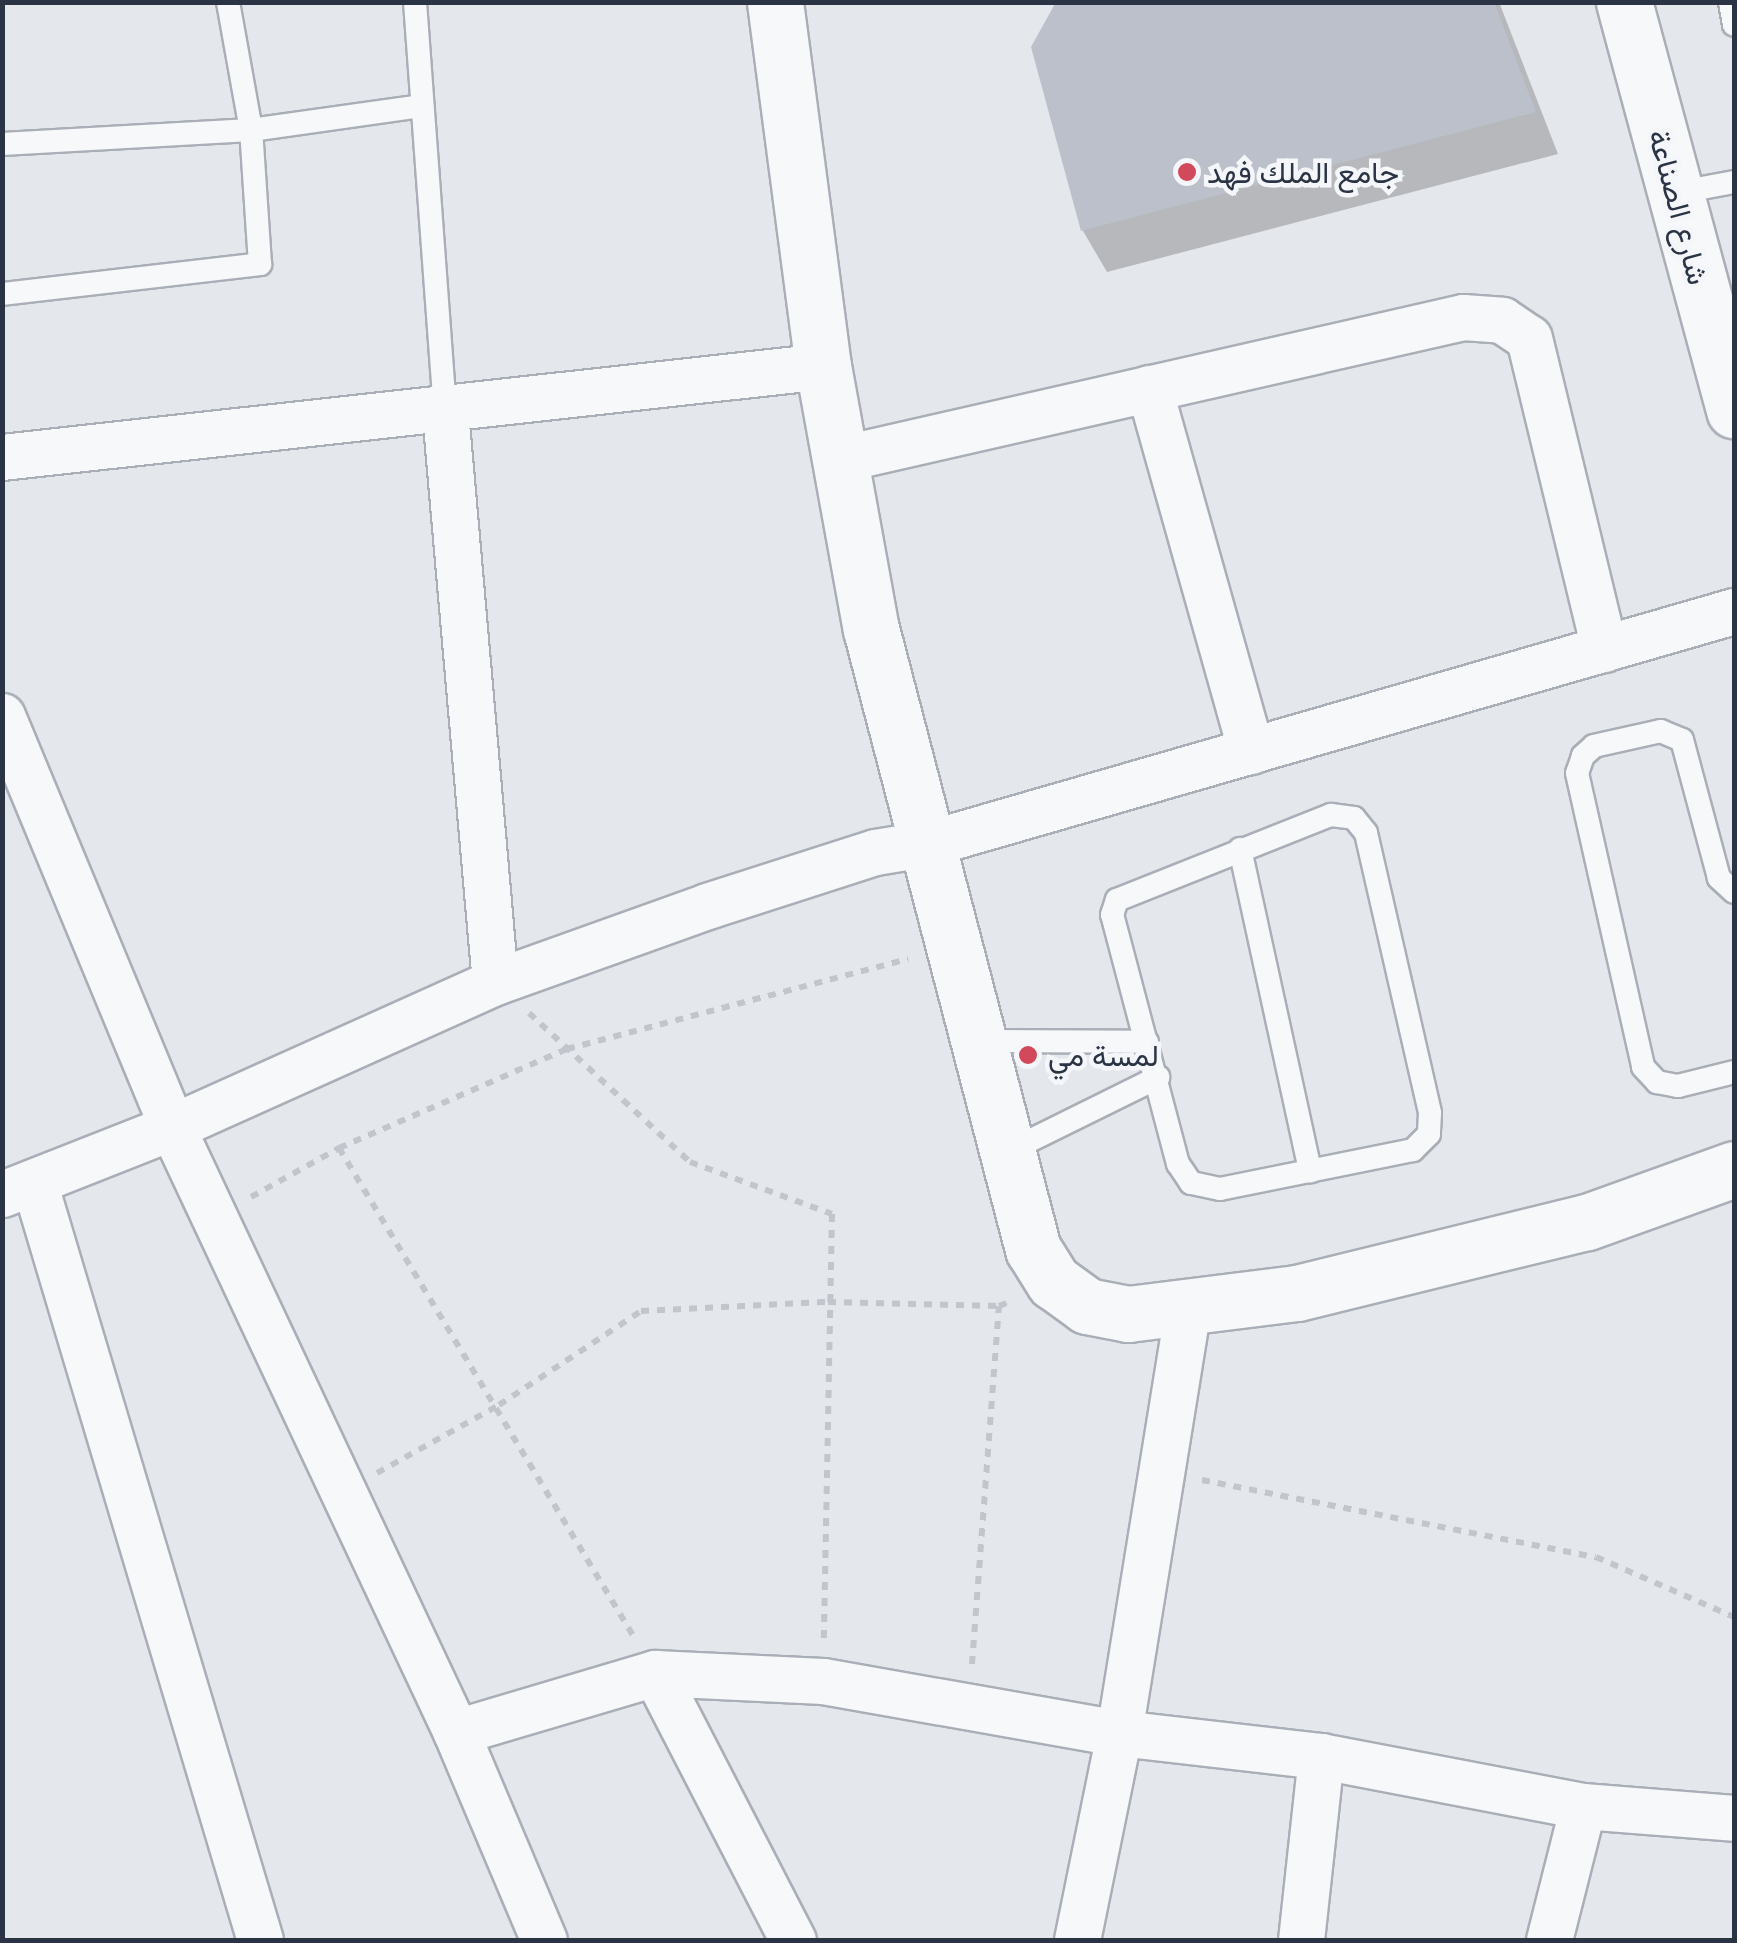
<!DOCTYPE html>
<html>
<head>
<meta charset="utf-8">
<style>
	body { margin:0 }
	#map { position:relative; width:1737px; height:1943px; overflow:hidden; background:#e4e7ec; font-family:"PT Sans",Vazirmatn,sans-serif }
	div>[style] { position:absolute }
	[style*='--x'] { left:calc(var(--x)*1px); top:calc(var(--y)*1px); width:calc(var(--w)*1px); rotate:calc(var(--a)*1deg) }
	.shadow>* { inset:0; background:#0003 }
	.building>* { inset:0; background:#bbc0ca }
	.path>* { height:6px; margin-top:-3px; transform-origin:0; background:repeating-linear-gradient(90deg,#c2c5cb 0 8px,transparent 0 16px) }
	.roads { filter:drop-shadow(2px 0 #a9aeb7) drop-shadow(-2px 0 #a9aeb7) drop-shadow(0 2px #a9aeb7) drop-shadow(0 -2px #a9aeb7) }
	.service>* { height:22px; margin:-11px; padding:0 11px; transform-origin:11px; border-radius:11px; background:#f7f8fa }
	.minor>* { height:45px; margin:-22.5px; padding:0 22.5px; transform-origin:22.5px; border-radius:22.5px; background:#f7f8fa }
	.tertiary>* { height:55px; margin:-27.5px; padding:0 27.5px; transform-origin:27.5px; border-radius:27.5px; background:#f7f8fa }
	.dots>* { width:28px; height:28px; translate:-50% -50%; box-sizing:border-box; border:5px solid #f4f6f9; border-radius:50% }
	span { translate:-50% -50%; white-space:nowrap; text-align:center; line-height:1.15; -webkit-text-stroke:9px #f4f6f9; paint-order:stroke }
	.poi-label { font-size:30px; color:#2b3445 }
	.left { translate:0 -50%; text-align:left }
	.street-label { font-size:30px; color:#2b3445 }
	.frame { position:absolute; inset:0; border:5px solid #2b3445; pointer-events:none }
</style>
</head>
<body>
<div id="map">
	<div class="shadow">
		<i style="clip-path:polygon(1059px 2px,1499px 2px,1558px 154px,1107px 272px,1083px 231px,1034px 47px)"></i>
	</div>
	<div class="building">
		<i style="clip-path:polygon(1056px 2px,1494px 2px,1536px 112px,1081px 231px,1031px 47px)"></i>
	</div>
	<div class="path">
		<i style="--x:529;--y:1013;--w:219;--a:42.8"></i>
		<i style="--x:690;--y:1162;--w:151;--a:20.1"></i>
		<i style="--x:832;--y:1214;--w:427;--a:91.1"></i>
		<i style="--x:339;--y:1148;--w:571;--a:58.9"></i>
		<i style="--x:251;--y:1197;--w:101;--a:-29.1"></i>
		<i style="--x:339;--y:1148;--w:249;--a:-23.5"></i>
		<i style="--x:567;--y:1049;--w:353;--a:-14.8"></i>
		<i style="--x:377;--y:1473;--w:140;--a:-29.1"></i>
		<i style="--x:499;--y:1405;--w:170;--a:-33.5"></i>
		<i style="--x:641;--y:1311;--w:187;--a:-2.8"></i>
		<i style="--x:828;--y:1302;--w:171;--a:1.3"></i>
		<i style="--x:999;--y:1306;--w:14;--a:-21"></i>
		<i style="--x:1202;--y:1480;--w:401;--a:11.1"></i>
		<i style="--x:1596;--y:1557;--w:150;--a:23.5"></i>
		<i style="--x:972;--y:1664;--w:359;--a:-85.7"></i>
	</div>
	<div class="roads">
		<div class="service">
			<i style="--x:415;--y:2;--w:411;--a:85.8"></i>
			<i style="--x:1730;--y:2;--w:23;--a:80"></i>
			<i style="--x:2;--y:144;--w:249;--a:-3.2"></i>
			<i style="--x:251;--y:130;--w:173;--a:-8"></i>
			<i style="--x:1675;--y:193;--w:60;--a:-10.6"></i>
			<i style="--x:2;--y:294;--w:260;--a:-6.6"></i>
			<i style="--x:260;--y:264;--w:134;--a:-93.8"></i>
			<i style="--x:251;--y:130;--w:130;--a:-100.2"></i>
			<i style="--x:1331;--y:815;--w:23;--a:7"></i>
			<i style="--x:1354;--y:818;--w:19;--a:51"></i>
			<i style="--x:1366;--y:833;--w:287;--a:77.1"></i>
			<i style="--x:1430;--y:1113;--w:21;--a:93"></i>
			<i style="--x:1429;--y:1134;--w:23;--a:135"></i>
			<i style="--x:1413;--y:1150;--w:197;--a:168.6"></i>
			<i style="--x:1220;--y:1189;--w:30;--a:-168"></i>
			<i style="--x:1191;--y:1183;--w:23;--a:-124"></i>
			<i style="--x:1178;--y:1164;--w:258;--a:-104.8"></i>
			<i style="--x:1112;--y:915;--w:16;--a:-72"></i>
			<i style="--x:1117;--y:900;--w:230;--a:-21.7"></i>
			<i style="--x:1240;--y:849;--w:330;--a:77.7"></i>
			<i style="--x:1734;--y:892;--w:21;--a:-137"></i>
			<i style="--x:1719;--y:878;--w:143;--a:-105"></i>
			<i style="--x:1682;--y:740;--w:23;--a:-157"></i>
			<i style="--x:1661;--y:731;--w:69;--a:167.4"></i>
			<i style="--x:1594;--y:746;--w:15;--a:138"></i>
			<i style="--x:1583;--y:756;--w:18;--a:109"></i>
			<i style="--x:1577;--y:773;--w:301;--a:77.3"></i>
			<i style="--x:1643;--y:1067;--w:21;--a:47"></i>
			<i style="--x:1657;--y:1082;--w:21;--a:11"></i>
			<i style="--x:1678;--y:1086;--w:58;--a:-14"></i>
			<i style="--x:980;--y:1041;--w:167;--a:0.3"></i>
			<i style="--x:1007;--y:1152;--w:169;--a:-26.3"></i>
		</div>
		<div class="minor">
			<i style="--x:1149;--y:388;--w:377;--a:74.3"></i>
			<i style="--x:445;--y:412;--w:572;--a:84.99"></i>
			<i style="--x:2;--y:457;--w:826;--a:-6.32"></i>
			<i style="--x:840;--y:459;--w:639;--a:-12.84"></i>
			<i style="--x:1463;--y:317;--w:39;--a:4"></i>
			<i style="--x:1502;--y:320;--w:32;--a:34"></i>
			<i style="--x:1529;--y:338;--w:320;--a:76.4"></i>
			<i style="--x:2;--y:716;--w:445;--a:67.5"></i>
			<i style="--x:172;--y:1127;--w:668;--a:64.85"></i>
			<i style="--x:456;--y:1732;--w:226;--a:67.1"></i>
			<i style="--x:34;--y:1182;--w:791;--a:73.4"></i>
			<i style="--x:2;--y:1194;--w:183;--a:-21.5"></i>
			<i style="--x:172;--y:1127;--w:354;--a:-24.2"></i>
			<i style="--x:495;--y:982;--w:225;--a:-19.7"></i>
			<i style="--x:707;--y:906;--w:176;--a:-17.8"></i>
			<i style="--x:875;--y:852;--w:56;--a:-9.3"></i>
			<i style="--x:930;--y:843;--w:837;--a:-16.1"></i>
			<i style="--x:655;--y:1673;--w:301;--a:62.7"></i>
			<i style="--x:456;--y:1732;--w:208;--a:-16.5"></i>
			<i style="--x:655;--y:1673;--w:168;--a:2.7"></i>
			<i style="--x:823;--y:1681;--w:301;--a:10"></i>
			<i style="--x:1119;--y:1733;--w:203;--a:6.5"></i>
			<i style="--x:1321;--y:1756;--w:267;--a:10.8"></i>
			<i style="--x:1583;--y:1806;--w:151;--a:4.5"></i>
			<i style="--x:1077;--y:1940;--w:211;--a:-78.5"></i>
			<i style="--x:1119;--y:1733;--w:431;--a:-80.8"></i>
			<i style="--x:1301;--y:1940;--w:185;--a:-83.8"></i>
			<i style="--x:1549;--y:1940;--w:138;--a:-75.8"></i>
		</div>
		<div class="tertiary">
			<i style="--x:775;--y:2;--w:367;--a:82.5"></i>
			<i style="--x:823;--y:366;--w:267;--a:79.7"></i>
			<i style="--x:871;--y:629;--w:641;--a:75.36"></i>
			<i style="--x:1033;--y:1249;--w:39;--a:58"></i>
			<i style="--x:1054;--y:1282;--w:41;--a:36"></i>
			<i style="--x:1087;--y:1306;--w:42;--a:11"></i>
			<i style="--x:1128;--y:1314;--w:170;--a:-7.1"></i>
			<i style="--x:1297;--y:1293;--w:299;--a:-13.8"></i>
			<i style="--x:1587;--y:1222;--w:156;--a:-19.8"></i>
			<i style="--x:1624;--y:2;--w:423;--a:74.9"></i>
		</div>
	</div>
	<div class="dots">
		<i style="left:1187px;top:172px;background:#d1495b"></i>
		<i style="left:1028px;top:1055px;background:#d1495b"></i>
	</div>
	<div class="poi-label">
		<span class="left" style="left:1207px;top:172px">جامع الملك فهد</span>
		<span class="left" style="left:1048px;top:1055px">لمسة مي</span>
	</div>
	<div class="street-label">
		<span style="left:1679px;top:207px;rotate:75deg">شارع الصناعة</span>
	</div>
	<div class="frame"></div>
</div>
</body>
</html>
